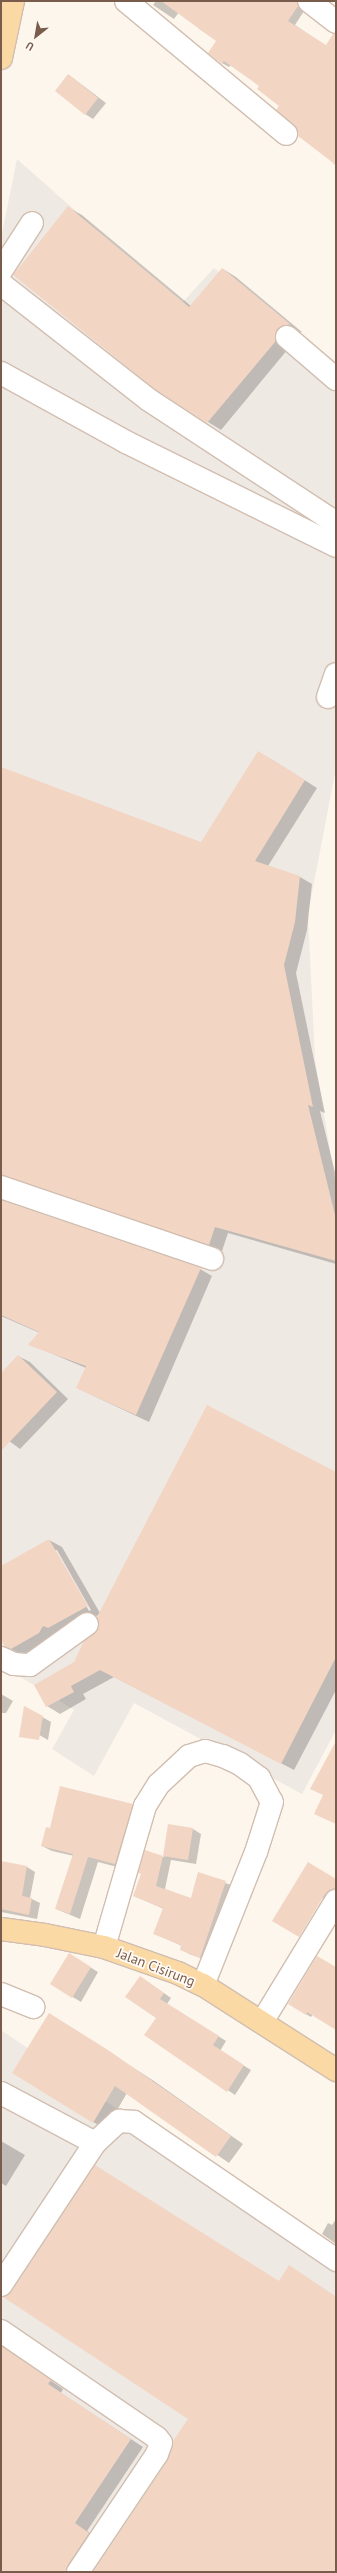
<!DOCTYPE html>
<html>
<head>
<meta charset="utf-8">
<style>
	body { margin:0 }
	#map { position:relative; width:337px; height:2573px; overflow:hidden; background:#fdf6ec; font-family:"PT Sans",sans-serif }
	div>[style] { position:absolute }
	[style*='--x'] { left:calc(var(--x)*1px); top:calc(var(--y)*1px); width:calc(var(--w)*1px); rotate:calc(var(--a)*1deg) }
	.industrial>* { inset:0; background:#efe9e4 }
	.shadow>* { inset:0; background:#0003 }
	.building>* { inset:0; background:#f3d5c3 }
	.roads { filter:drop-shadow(1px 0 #d1beb0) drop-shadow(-1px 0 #d1beb0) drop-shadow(0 1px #d1beb0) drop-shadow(0 -1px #d1beb0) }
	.minor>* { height:22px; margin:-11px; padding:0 11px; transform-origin:11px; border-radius:11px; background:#fff }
	.major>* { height:22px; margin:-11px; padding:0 11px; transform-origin:11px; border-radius:11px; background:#fbd9a5 }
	span { translate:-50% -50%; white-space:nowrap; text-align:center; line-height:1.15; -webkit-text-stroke:3.5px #fffaf3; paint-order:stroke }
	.street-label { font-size:14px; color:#7a5c4d }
	.frame { position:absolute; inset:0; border:2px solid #7a5c4d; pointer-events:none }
	.north { position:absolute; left:16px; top:16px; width:40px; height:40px; -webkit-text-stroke:3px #fffaf3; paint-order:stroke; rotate:211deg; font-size:11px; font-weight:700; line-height:16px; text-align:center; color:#7a5c4d }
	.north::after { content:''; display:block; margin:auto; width:14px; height:18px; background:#7a5c4d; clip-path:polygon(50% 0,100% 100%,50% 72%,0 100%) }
</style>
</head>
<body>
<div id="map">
	<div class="industrial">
		<i style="clip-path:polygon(17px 159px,181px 304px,214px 268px,336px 362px,336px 768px,308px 914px,315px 1059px,336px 1187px,336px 1730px,302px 1794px,134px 1703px,94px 1776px,52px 1749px,74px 1710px,1px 1665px,1px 238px)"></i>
		<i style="clip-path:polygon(1px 2030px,336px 2258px,336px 2572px,1px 2572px)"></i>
	</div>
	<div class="shadow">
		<i style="clip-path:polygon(156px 1px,289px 1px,304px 11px,295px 25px,326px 46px,336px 44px,336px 166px,261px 86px,231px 65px,229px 67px,222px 63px,218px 41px,198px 28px,199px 26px,179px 12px,174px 19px,153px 5px)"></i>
		<i style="clip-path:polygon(69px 75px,106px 103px,93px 119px,85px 114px)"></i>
		<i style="clip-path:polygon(69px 208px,82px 215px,191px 306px,223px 269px,236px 277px,302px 332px,290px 336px,288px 349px,221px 430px,208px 422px)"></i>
		<i style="clip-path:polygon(271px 759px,317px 788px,268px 866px,300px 877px,312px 884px,307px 930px,296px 973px,325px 1113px,320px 1111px,336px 1176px,336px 1264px,228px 1233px,222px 1251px,18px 1182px,1px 1196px,1px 768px,201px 844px)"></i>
		<i style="clip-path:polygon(1px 1197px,6px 1203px,200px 1269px,212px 1276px,149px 1422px,77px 1388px,86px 1368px,29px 1344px,40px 1333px,1px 1316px)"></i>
		<i style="clip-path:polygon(18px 1356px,30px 1362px,68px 1399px,20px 1449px,1px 1435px,1px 1374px)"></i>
		<i style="clip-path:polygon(evenodd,336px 1473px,336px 1690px,294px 1770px,114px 1677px,83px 1694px,86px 1699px,60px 1714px,47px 1706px,74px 1663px,99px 1630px,100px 1614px,25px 1656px,5px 1646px,1px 1638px,1px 1567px,49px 1540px,62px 1547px,100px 1613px,336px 1473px,54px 1550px,57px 1550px,91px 1610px,89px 1611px,54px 1550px)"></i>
		<i style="clip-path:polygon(1px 1694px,13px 1701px,6px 1713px,1px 1713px)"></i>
		<i style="clip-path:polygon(25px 1707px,51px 1722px,48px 1740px,22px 1725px)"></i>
		<i style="clip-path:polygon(132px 1805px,142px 1811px,125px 1869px,98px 1862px,80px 1919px,56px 1909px,74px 1856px,52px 1851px,42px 1846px,51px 1829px)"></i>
		<i style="clip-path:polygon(169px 1825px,193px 1829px,201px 1834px,196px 1864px,171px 1860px,165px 1889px,192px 1899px,199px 1874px,234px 1886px,209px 1961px,189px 1954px,181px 1949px,182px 1946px,155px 1934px,164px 1909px,134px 1896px,142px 1874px,146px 1851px,164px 1857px)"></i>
		<i style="clip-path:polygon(1px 1862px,27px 1867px,35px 1872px,30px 1898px,40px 1903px,37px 1919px,1px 1912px)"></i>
		<i style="clip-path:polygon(336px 1880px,336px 1903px,334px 1905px,296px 1883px)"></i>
		<i style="clip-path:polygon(77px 1959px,98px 1972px,81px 2002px,51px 1984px)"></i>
		<i style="clip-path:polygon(336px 1968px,336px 2029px,313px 2014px,311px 2017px,289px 2004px)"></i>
		<i style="clip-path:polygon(148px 1982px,171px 1998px,167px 2004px,226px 2041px,220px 2051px,251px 2070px,235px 2095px,145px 2035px,157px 2018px)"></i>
		<i style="clip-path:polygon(62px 2022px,154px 2081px,243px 2144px,229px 2163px,127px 2093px,106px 2129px,93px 2122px)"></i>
		<i style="clip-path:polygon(1px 2141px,25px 2155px,6px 2186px,1px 2183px)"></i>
		<i style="clip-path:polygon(336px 2219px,336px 2244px,322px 2234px,328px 2223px,332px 2225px)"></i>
		<i style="clip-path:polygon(289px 2266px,336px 2297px,336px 2572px,94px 2572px,168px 2461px)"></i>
		<i style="clip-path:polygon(1px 2340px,7px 2350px,63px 2389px,61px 2393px,143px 2447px,87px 2531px,102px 2541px,81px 2572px,1px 2572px)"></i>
	</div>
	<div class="building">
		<i style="clip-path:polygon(161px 1px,297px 1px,298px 6px,288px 21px,326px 45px,333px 34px,336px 34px,336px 165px,298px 136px,294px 125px,276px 110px,279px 106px,257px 89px,259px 86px,224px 61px,222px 64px,208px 53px,216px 41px)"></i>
		<i style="clip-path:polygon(68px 74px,98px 98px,85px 115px,55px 91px)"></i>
		<i style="clip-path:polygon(68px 206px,189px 307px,222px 268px,290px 324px,277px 329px,275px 342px,207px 423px,156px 390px,13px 275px)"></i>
		<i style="clip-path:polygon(258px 751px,305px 780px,255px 861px,300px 876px,295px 922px,284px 965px,313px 1107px,308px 1105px,336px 1219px,336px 1261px,215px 1227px,209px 1245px,1px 1175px,1px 767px,201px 842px)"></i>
		<i style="clip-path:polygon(1px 1200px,201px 1268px,136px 1415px,76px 1388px,86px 1366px,28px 1345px,39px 1332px,1px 1315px)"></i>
		<i style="clip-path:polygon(18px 1355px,57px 1392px,1px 1451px,1px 1373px)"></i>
		<i style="clip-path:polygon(207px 1405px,336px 1472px,336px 1657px,281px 1764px,100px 1670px,71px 1686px,74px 1692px,46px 1707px,34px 1685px,74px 1662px,84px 1641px,98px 1629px,97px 1617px)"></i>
		<i style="clip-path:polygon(49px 1539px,88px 1606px,48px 1628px,43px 1626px,39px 1633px,11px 1649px,5px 1646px,1px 1640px,1px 1566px)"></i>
		<i style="clip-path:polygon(24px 1706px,43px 1716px,39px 1740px,19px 1737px)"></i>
		<i style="clip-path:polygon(336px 1741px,336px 1824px,314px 1814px,323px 1795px,310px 1789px)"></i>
		<i style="clip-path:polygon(60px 1786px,133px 1804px,115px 1864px,88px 1857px,70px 1914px,55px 1909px,73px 1854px,41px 1846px,46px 1827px,50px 1828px)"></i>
		<i style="clip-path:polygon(168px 1824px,193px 1828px,188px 1860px,163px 1856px)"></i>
		<i style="clip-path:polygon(145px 1850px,163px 1856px,156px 1886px,191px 1898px,198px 1872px,226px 1881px,200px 1958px,180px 1950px,181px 1945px,153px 1934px,163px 1908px,133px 1896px,141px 1874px,138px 1873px)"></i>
		<i style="clip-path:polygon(1px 1861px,27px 1866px,22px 1896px,32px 1898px,29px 1915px,1px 1909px)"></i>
		<i style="clip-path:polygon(308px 1862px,336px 1879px,336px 1889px,325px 1894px,299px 1937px,272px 1921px)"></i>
		<i style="clip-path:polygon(69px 1953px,91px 1967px,72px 1998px,50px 1984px)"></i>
		<i style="clip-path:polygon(317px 1956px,336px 1967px,336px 2030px,307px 2012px,306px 2015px,288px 2004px)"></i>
		<i style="clip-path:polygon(140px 1976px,164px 1993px,160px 1999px,219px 2036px,213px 2045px,244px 2065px,227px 2092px,144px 2035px,156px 2018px,125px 1997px)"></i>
		<i style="clip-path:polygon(49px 2013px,108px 2050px,231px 2136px,216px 2157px,115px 2086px,93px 2123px,12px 2073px)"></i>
		<i style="clip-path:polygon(95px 2165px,279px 2281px,289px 2265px,336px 2297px,336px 2572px,93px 2572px,167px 2461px,173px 2441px,188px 2419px,3px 2297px,11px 2292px)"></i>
		<i style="clip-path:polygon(1px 2346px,51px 2380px,48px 2384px,131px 2439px,75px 2523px,89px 2533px,68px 2565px,66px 2572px,1px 2572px)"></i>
	</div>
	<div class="roads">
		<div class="minor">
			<i style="--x:126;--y:1;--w:208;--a:39.7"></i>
			<i style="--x:309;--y:1;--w:34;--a:38"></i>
			<i style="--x:1;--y:271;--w:57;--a:-57.1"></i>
			<i style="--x:1;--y:284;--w:188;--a:38.1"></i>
			<i style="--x:149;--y:400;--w:224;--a:33.3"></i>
			<i style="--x:287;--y:337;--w:65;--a:40.6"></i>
			<i style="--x:1;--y:373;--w:143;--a:28.9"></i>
			<i style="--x:126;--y:442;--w:234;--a:26.3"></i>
			<i style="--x:328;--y:697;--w:24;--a:-71"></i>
			<i style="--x:1;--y:1187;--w:223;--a:18.8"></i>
			<i style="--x:1;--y:1658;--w:14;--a:25"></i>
			<i style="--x:14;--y:1664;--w:16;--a:4"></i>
			<i style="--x:30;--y:1665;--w:70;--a:-35.7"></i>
			<i style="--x:104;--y:1947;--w:147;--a:-73.8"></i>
			<i style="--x:145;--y:1806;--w:26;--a:-58"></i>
			<i style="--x:159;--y:1784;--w:41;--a:-43"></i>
			<i style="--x:189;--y:1756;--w:17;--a:-17"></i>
			<i style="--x:205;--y:1751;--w:19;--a:16"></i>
			<i style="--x:223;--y:1756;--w:19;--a:25"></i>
			<i style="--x:240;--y:1764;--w:24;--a:36"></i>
			<i style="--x:259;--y:1778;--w:27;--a:62"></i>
			<i style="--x:272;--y:1802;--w:52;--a:107.7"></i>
			<i style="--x:256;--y:1852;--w:143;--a:111.7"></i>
			<i style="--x:1;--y:1994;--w:35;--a:22"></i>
			<i style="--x:262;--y:2022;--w:142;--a:-58.6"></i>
			<i style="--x:1;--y:2093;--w:106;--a:28"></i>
			<i style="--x:95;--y:2143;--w:33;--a:-43"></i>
			<i style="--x:119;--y:2121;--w:15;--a:4"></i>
			<i style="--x:134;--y:2122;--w:245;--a:34.3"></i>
			<i style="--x:1;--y:2285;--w:170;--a:-56.5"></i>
			<i style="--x:1;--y:2331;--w:189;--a:34.4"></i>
			<i style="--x:157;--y:2438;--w:6;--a:51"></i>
			<i style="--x:161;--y:2443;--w:12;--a:110"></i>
			<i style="--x:157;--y:2454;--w:142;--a:123.8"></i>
		</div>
		<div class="major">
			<i style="--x:1;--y:58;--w:58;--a:-78.1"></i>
			<i style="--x:1;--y:1929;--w:44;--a:7.8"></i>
			<i style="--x:45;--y:1935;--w:60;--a:11.5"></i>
			<i style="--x:104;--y:1947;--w:78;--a:19.4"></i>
			<i style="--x:178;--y:1973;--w:28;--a:26"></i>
			<i style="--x:203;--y:1985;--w:158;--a:32.6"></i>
		</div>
	</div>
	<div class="street-label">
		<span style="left:156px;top:1967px;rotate:21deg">Jalan Cisirung</span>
	</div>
	<div class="frame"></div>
	<div class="north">U</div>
</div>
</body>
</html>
